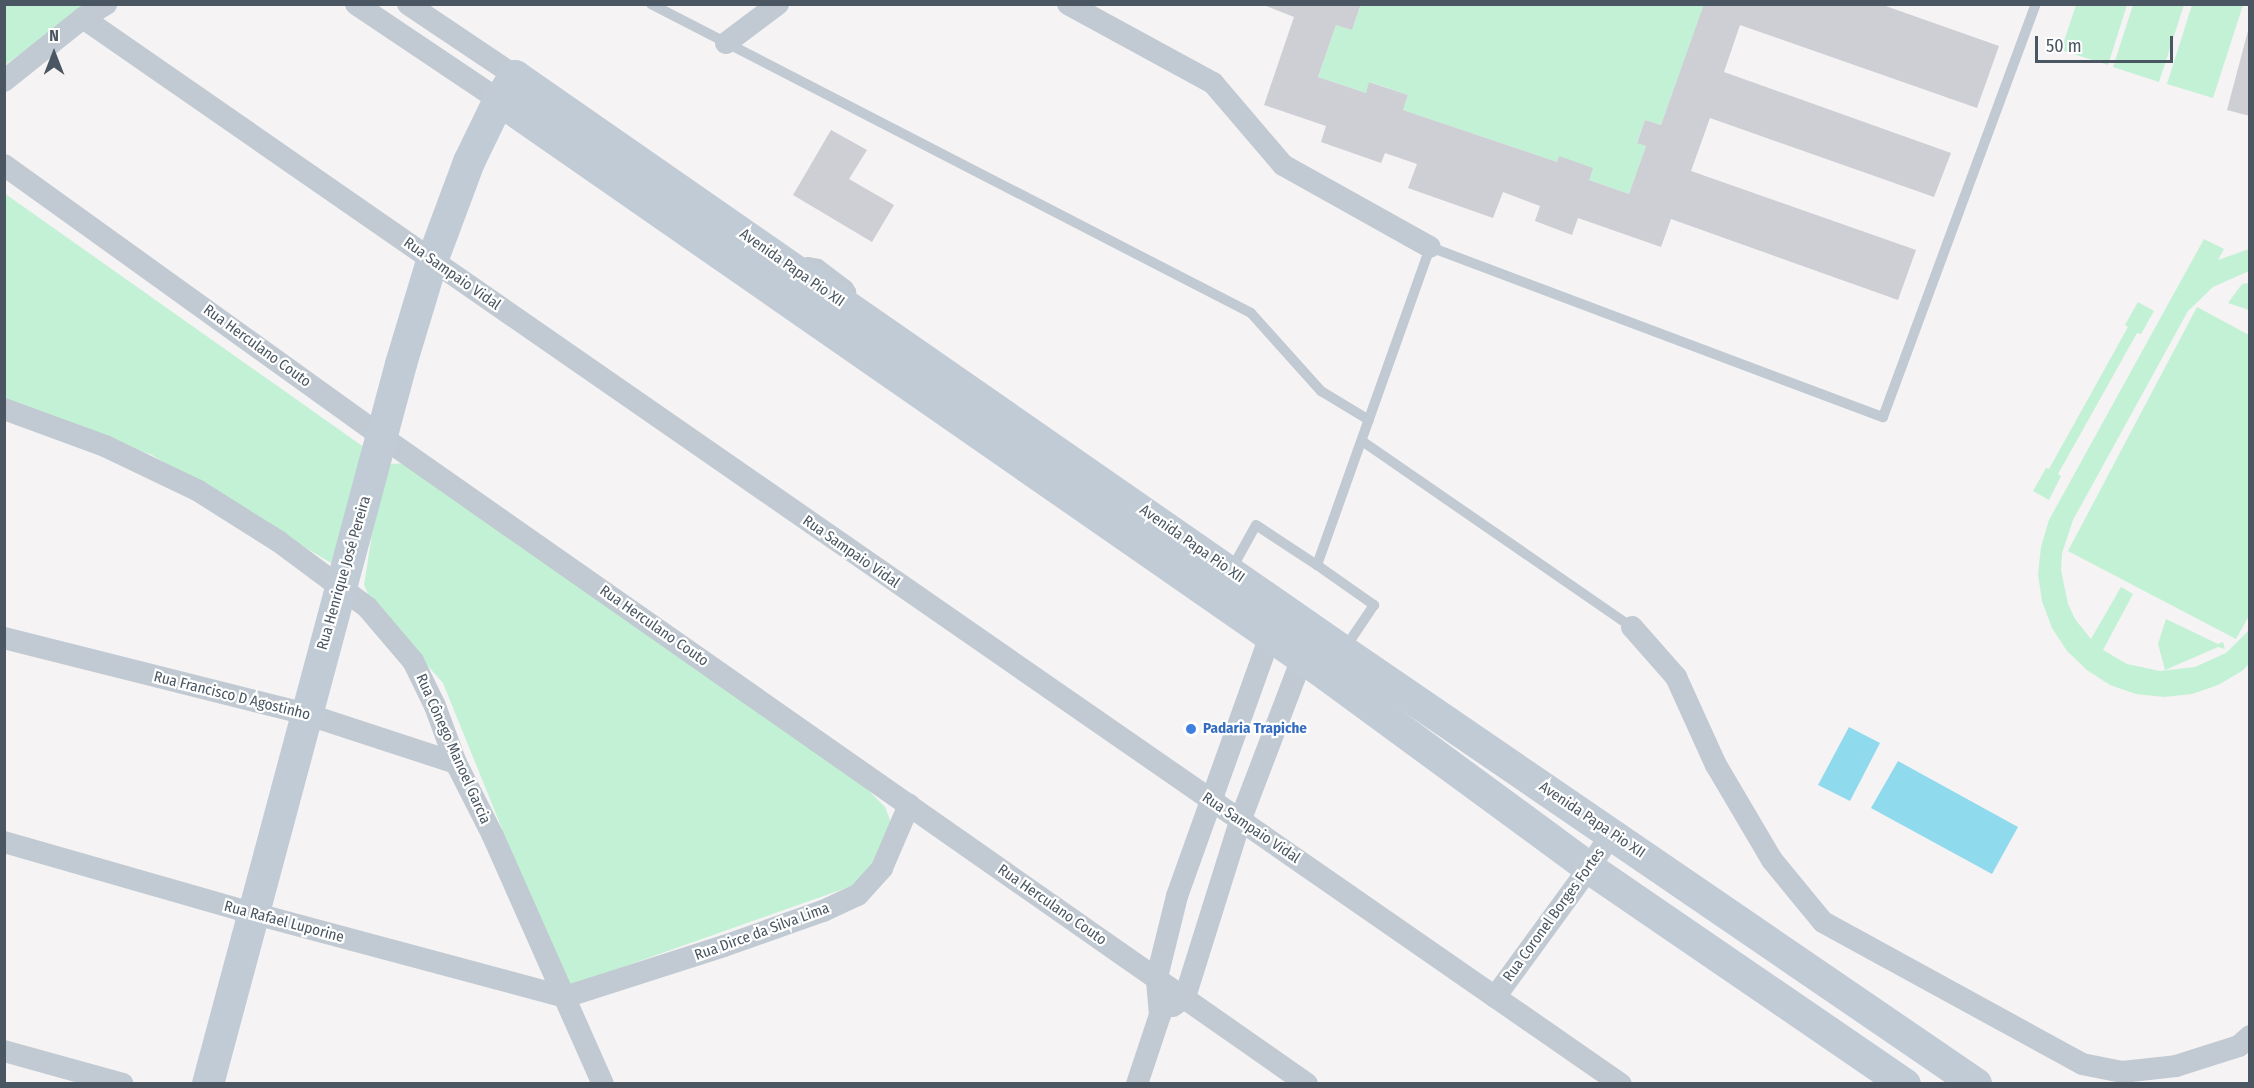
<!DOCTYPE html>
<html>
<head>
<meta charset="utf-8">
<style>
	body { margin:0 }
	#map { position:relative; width:2254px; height:1088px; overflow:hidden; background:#f5f3f3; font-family:"Fira Sans Condensed",sans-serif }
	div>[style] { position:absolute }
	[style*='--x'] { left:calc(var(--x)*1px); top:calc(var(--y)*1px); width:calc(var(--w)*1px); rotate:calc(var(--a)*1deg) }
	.green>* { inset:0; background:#c3f1d5 }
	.water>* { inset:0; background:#90daee }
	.building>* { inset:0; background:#cdcfd5 }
	.lane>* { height:10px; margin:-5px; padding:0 5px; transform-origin:5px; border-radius:5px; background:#c1cad2 }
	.street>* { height:22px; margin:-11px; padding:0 11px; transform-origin:11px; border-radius:11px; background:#c1cad2 }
	.secondary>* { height:32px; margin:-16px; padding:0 16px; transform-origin:16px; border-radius:16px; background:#c1cbd6 }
	.dots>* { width:16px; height:16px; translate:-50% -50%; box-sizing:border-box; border:3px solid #fff; border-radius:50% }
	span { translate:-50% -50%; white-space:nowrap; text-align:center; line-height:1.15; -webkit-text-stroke:4.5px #fff; paint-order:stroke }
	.street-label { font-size:15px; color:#4a5661 }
	.shop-label { font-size:15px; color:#366cbe; font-weight:700 }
	.left { translate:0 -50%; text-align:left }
	.frame { position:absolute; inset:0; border:6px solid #4a5661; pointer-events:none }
	.north { position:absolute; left:24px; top:24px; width:60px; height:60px; -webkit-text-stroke:4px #fff; paint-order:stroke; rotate:0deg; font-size:16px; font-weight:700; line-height:24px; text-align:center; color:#4a5661 }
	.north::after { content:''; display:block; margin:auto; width:21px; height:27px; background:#4a5661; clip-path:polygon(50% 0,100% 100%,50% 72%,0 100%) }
	.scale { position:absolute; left:2035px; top:36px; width:138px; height:27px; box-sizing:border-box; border:3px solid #4a5661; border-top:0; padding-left:8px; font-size:18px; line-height:21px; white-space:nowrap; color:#4a5661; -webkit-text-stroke:4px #fff; paint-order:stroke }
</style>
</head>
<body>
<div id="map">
	<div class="green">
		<i style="clip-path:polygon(5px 5px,88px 5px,5px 65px)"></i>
		<i style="clip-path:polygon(1361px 5px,1704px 5px,1661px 125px,1645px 120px,1637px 142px,1646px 146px,1629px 194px,1589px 180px,1559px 156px,1557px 162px,1403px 110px,1408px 95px,1370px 82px,1366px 93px,1318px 77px,1336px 25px,1352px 30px)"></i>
		<i style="clip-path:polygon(2076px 5px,2127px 5px,2108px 65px,2061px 50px)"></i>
		<i style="clip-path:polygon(2133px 5px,2184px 5px,2159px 82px,2113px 67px)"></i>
		<i style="clip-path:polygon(2192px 5px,2243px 5px,2213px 98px,2167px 84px)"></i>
		<i style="clip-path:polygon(4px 193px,368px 450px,331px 563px,152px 455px,5px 402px)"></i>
		<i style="clip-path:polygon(2204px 239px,2224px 249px,2218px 260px,2249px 249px,2249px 271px,2213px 287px,2188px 311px,2073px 520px,2062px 553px,2061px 570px,2068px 604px,2075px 619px,2091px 639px,2121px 587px,2133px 594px,2103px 650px,2127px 664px,2160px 671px,2195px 667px,2226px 653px,2249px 630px,2249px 664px,2242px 671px,2218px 685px,2192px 694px,2164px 697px,2136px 694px,2110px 685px,2087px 670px,2067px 651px,2052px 628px,2042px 601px,2038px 574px,2041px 547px,2049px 520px)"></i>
		<i style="clip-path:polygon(2249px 283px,2249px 310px,2228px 303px,2242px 284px)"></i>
		<i style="clip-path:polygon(2138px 302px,2154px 311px,2141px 334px,2137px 333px,2058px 474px,2061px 476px,2049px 500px,2033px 491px,2046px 468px,2049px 469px,2128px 327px,2125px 325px)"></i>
		<i style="clip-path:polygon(2197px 307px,2249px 335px,2250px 614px,2236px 639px,2068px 551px)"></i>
		<i style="clip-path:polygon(407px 463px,864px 786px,885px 807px,892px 825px,869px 880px,566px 987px,443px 683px,372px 603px,364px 585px,381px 477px,390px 464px)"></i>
		<i style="clip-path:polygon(2166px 619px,2218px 644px,2223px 642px,2225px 649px,2218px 647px,2165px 670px,2158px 644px)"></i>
	</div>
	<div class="water">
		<i style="clip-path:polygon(1849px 727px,1880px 743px,1850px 801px,1818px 785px)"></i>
		<i style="clip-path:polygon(1898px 761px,2018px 827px,1992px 874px,1871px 808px)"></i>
	</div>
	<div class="building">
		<i style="clip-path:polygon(1261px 4px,1361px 4px,1352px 30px,1336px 25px,1318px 77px,1366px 93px,1369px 82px,1408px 95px,1403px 110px,1557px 162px,1559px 156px,1593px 168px,1589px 180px,1629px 194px,1646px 146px,1637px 143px,1645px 120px,1661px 125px,1704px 4px,1880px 4px,1999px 46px,1977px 108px,1740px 25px,1724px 72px,1951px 153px,1934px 197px,1710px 118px,1691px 171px,1916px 250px,1898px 300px,1671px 219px,1661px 247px,1578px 218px,1572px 235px,1535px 221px,1540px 206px,1503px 192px,1493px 218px,1408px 188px,1417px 164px,1385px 153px,1381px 163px,1321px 142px,1326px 126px,1264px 105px,1294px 17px)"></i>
		<i style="clip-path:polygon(2249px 27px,2250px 27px,2250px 116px,2227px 110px)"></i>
		<i style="clip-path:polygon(831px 130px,867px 150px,849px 179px,894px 205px,872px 242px,793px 195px)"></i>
	</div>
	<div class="lane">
		<i style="--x:651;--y:4;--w:675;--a:27.25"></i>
		<i style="--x:1251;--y:313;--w:105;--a:48.1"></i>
		<i style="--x:1321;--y:391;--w:56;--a:31.1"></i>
		<i style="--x:796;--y:264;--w:12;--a:-9"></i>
		<i style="--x:808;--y:262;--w:11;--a:10"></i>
		<i style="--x:819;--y:264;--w:36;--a:37"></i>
		<i style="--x:848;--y:286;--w:6;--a:59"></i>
		<i style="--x:851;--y:291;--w:12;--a:85"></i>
		<i style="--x:1362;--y:441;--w:328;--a:34.6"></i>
		<i style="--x:1317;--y:565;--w:337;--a:-70.4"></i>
		<i style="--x:1430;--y:247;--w:484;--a:20.6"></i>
		<i style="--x:1883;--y:417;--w:440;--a:-69.7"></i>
		<i style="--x:1231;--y:570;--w:51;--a:-60.9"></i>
		<i style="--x:1256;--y:525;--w:73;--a:33.3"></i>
		<i style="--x:1317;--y:565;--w:70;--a:35.1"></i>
		<i style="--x:1374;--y:605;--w:52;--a:124"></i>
	</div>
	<div class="street">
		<i style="--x:356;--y:4;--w:172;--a:33.9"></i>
		<i style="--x:408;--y:4;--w:129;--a:33.9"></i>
		<i style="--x:1068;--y:4;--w:165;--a:28.6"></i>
		<i style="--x:1213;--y:83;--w:108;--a:49.5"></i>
		<i style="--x:1283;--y:165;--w:168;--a:29.2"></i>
		<i style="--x:83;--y:18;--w:1871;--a:34.73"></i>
		<i style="--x:726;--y:43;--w:65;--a:-36.9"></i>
		<i style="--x:4;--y:81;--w:101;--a:-38.6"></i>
		<i style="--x:83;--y:18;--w:27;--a:-31"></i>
		<i style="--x:4;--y:165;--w:464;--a:35.7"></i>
		<i style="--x:381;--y:436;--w:1130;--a:34.98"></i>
		<i style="--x:4;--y:409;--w:108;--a:20.1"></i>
		<i style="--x:105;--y:446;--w:102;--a:25.6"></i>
		<i style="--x:197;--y:490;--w:96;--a:32.2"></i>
		<i style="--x:278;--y:541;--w:111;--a:36.6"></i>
		<i style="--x:367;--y:607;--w:71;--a:49.6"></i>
		<i style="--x:413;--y:661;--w:50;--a:63.9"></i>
		<i style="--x:435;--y:706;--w:61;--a:69.8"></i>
		<i style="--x:456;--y:763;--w:82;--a:63.1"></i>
		<i style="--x:493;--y:836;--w:271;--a:66.1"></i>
		<i style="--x:1632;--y:627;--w:67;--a:48.7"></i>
		<i style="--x:1676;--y:677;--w:97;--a:65.6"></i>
		<i style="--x:1716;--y:765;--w:110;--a:59.5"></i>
		<i style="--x:1772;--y:860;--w:80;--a:50.6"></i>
		<i style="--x:1823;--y:922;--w:295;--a:28.7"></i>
		<i style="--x:2082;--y:1064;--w:41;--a:11.3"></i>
		<i style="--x:2122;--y:1072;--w:54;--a:-6.3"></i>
		<i style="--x:2176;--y:1066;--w:66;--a:-17.6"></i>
		<i style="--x:2239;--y:1046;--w:15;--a:-42"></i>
		<i style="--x:4;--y:638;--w:311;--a:14.1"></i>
		<i style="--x:306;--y:714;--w:158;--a:18.1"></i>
		<i style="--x:4;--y:842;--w:258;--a:16"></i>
		<i style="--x:252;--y:913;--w:324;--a:15"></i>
		<i style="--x:565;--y:997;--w:167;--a:-17.8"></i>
		<i style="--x:724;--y:946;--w:105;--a:-19.5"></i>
		<i style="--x:823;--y:911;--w:38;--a:-25"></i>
		<i style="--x:858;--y:895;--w:36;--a:-48"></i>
		<i style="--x:882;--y:868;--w:69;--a:-66.8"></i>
		<i style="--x:1495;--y:997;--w:160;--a:-53.9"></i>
		<i style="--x:1589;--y:868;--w:42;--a:-56.7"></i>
		<i style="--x:1173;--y:1006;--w:15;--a:-37"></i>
		<i style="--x:1185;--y:997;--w:184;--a:-72.6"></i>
		<i style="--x:1240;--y:821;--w:173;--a:-69.1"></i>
		<i style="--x:4;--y:1051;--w:123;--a:15.5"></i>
		<i style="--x:1137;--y:1084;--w:73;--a:-71.6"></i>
		<i style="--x:1160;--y:1015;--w:38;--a:-95"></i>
		<i style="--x:1157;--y:977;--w:83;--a:-76.1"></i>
		<i style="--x:1177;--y:896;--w:276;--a:-70.3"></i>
	</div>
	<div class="secondary">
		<i style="--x:499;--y:100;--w:1009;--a:34.79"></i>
		<i style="--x:1328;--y:676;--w:324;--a:36.3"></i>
		<i style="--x:1589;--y:868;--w:383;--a:34.4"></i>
		<i style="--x:208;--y:1084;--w:745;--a:-74.99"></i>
		<i style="--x:401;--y:364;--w:108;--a:-73.2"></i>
		<i style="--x:432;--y:261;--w:106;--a:-69.5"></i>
		<i style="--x:469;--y:162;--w:69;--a:-64.2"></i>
		<i style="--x:499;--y:100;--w:29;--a:-56"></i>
		<i style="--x:515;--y:76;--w:1008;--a:34.78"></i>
		<i style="--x:1343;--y:651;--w:767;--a:34.37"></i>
	</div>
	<div class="dots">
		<i style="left:1191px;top:729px;background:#3f7fe0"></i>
	</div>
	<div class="street-label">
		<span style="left:792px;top:268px;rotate:35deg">Avenida Papa Pio XII</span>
		<span style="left:452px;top:274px;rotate:35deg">Rua Sampaio Vidal</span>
		<span style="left:257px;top:346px;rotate:36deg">Rua Herculano Couto</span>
		<span style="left:1192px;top:544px;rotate:35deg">Avenida Papa Pio XII</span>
		<span style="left:851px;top:552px;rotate:35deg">Rua Sampaio Vidal</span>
		<span style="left:344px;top:573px;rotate:-74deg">Rua Henrique José Pereira</span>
		<span style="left:654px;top:626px;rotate:35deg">Rua Herculano Couto</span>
		<span style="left:232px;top:696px;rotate:14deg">Rua Francisco D Agostinho</span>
		<span style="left:453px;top:749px;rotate:66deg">Rua Cônego Manoel Garcia</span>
		<span style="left:1592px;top:820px;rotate:34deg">Avenida Papa Pio XII</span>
		<span style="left:1251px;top:828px;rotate:34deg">Rua Sampaio Vidal</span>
		<span style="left:1052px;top:905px;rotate:35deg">Rua Herculano Couto</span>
		<span style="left:1554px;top:915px;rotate:-54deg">Rua Coronel Borges Fortes</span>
		<span style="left:284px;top:922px;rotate:15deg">Rua Rafael Luporine</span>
		<span style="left:762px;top:932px;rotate:-20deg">Rua Dirce da Silva Lima</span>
	</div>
	<div class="shop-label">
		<span class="left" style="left:1203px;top:729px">Padaria Trapiche</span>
	</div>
	<div class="frame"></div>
	<div class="north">N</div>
	<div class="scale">50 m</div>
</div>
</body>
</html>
